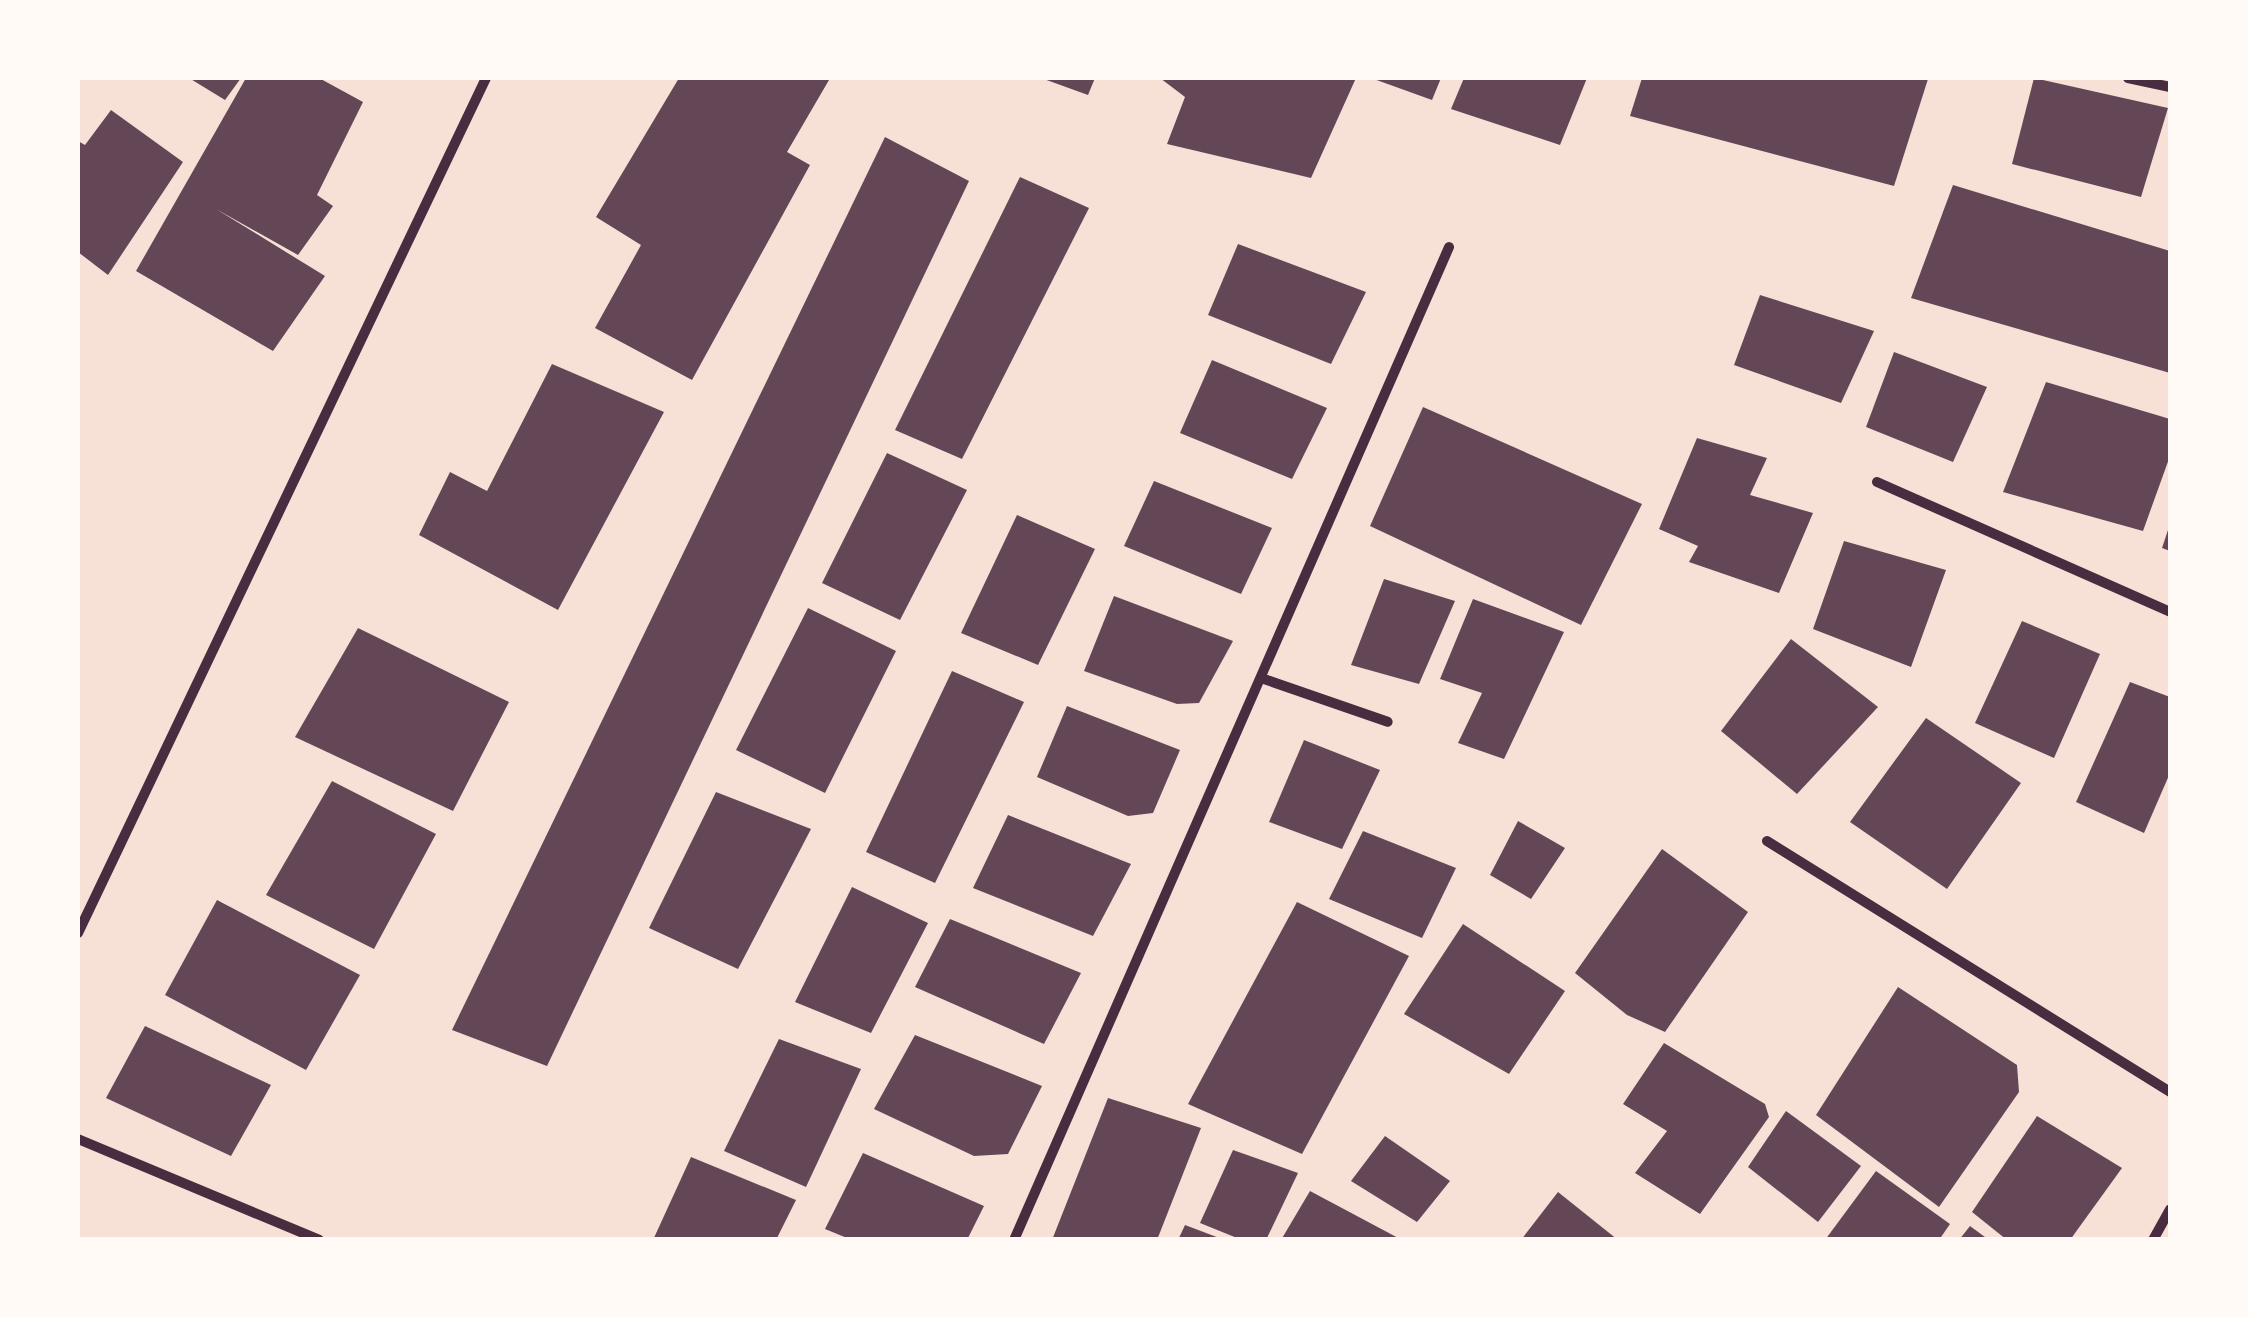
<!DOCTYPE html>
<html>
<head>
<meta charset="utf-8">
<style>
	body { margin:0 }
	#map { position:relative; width:2248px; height:1317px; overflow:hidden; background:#f7e1d7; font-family:Signika,sans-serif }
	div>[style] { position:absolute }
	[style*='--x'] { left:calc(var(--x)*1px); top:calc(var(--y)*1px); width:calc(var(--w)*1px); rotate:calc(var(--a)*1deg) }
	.building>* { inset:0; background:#644757 }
	.minor>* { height:10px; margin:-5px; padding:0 5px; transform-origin:5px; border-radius:5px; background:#4a2c40 }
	span { translate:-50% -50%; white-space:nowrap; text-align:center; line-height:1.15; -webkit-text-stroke:8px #fffaf5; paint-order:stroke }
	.frame { position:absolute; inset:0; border:80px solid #fffaf5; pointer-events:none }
</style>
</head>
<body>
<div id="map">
	<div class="building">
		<i style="clip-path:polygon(189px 78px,241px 78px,225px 100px)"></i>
		<i style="clip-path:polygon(246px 78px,319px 78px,363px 102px,317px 195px,333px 206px,298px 255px,216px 209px,325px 276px,273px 351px,136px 271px)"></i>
		<i style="clip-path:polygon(679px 78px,829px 80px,787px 152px,810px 165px,692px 380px,595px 328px,641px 245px,596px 217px)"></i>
		<i style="clip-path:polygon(1041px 78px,1095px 78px,1088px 95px)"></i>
		<i style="clip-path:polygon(1160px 78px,1356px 78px,1311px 178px,1167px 144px,1185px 97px)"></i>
		<i style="clip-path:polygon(1371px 78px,1441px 78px,1432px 100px)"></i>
		<i style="clip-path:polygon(1464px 78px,1587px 78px,1560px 145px,1451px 109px)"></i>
		<i style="clip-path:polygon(1642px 78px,1920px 78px,1928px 79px,1894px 186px,1630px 116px)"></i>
		<i style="clip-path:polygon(2034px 78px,2168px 108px,2141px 197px,2012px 164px)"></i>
		<i style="clip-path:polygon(111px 110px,183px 162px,108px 275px,78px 252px,78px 141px,85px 145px)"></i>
		<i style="clip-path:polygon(885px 137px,969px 181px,547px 1066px,452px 1030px)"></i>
		<i style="clip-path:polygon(1020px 177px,1089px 208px,962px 459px,895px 430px)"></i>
		<i style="clip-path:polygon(1953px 185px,2170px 251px,2170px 373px,1911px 298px)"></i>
		<i style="clip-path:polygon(1238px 244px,1366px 292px,1331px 364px,1208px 315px)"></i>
		<i style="clip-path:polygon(1760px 295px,1874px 331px,1841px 403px,1734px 365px)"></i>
		<i style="clip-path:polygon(1894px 352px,1987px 387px,1953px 462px,1866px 427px)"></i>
		<i style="clip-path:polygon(1212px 360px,1327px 408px,1292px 479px,1180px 433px)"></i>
		<i style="clip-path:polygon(552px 364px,664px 412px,558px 610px,419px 535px,450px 472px,487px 491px)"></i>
		<i style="clip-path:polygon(2046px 382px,2170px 419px,2170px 456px,2143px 531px,2003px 492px)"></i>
		<i style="clip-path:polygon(1423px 407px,1642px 504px,1581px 625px,1370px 526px)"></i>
		<i style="clip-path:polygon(1697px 438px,1767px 458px,1750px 495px,1813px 513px,1779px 593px,1689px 562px,1698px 546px,1659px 529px)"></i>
		<i style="clip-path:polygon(887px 453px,967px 490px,900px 620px,822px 583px)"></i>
		<i style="clip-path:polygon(1154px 481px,1272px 528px,1241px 594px,1124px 546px)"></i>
		<i style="clip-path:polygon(1017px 515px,1095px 549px,1038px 665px,961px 633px)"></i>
		<i style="clip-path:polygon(2170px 524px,2170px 551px,2162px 548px)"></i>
		<i style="clip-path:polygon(1844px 541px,1946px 570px,1911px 667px,1813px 629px)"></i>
		<i style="clip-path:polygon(1384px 579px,1455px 601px,1419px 684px,1351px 665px)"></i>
		<i style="clip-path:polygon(1114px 596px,1233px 641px,1199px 703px,1177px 704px,1084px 671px)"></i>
		<i style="clip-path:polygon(1473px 599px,1564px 632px,1504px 759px,1458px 743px,1482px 693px,1440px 679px)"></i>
		<i style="clip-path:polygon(808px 608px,896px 651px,825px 793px,736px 750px)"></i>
		<i style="clip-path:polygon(2022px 621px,2100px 654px,2054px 758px,1975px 723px)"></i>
		<i style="clip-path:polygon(358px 628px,509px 702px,453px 811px,295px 737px)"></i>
		<i style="clip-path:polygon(1791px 639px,1878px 707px,1797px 794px,1721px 731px)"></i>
		<i style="clip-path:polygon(952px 671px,1024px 702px,935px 883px,866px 852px)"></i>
		<i style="clip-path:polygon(2130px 682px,2170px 697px,2170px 773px,2144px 833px,2076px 802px)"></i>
		<i style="clip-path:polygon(1067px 706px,1180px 750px,1153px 813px,1128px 816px,1037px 777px)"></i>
		<i style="clip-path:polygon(1926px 718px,2021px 783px,1947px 889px,1850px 822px)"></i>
		<i style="clip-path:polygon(1304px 740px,1380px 770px,1342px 849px,1269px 822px)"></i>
		<i style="clip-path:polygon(332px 781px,436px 834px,374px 949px,266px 895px)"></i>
		<i style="clip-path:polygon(716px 792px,811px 829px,738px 969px,649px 928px)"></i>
		<i style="clip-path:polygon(1008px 815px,1131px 864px,1093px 936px,973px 888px)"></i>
		<i style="clip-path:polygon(1518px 821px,1565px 848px,1531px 899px,1490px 875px)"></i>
		<i style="clip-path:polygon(1363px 831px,1456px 868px,1422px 938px,1329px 899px)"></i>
		<i style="clip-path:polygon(1662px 849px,1748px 912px,1665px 1032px,1627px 1015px,1575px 973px)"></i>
		<i style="clip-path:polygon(852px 887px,928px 923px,871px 1033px,795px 1002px)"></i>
		<i style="clip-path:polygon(217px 900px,360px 975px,306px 1070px,165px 995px)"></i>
		<i style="clip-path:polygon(1297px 902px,1409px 956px,1302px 1154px,1188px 1104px)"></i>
		<i style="clip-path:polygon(950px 919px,1081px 973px,1044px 1044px,915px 987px)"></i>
		<i style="clip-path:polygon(1463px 924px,1565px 991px,1509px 1074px,1404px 1014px)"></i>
		<i style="clip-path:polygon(1898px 987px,2017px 1065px,2019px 1092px,1939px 1207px,1816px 1115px)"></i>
		<i style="clip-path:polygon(145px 1026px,271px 1085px,231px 1156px,106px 1098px)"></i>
		<i style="clip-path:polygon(915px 1035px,1042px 1086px,1008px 1154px,974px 1156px,874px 1109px)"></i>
		<i style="clip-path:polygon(779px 1039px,861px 1069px,806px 1187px,724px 1151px)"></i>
		<i style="clip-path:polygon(1664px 1043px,1765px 1104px,1769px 1117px,1700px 1214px,1635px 1173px,1667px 1131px,1623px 1104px)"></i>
		<i style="clip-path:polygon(1108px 1098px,1201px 1128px,1157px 1240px,1052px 1240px)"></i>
		<i style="clip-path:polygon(1786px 1111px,1861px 1166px,1818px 1222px,1748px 1167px)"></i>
		<i style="clip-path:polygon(2037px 1116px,2122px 1168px,2070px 1240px,2007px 1240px,1972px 1212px)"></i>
		<i style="clip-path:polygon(1385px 1136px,1450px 1181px,1417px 1222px,1351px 1181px)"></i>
		<i style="clip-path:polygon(1233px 1150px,1298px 1173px,1266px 1240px,1242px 1240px,1200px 1223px)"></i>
		<i style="clip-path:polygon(863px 1153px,984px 1206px,967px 1240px,852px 1240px,825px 1229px)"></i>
		<i style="clip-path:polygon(691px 1157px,796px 1200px,776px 1240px,653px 1240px)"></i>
		<i style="clip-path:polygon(1876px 1171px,1950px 1224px,1939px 1240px,1825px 1240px)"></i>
		<i style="clip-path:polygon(1310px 1191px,1402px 1240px,1281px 1240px)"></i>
		<i style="clip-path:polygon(1558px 1192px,1618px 1240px,1521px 1240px)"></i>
		<i style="clip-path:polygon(1185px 1225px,1222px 1239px,1222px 1240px,1178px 1240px)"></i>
		<i style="clip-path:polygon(1970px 1226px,1989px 1240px,1959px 1240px)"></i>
	</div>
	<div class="minor">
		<i style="--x:2128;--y:78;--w:43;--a:12.1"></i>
		<i style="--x:1877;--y:482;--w:321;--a:23.9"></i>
		<i style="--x:1261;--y:678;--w:134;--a:19.1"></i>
		<i style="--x:1767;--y:841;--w:475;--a:31.9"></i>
		<i style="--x:78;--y:933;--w:947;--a:-64.49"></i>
		<i style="--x:78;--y:1139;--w:261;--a:22.7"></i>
		<i style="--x:1014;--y:1240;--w:1084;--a:-66.34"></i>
		<i style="--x:2153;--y:1240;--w:35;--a:-61"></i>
	</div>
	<div class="frame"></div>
</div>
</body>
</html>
